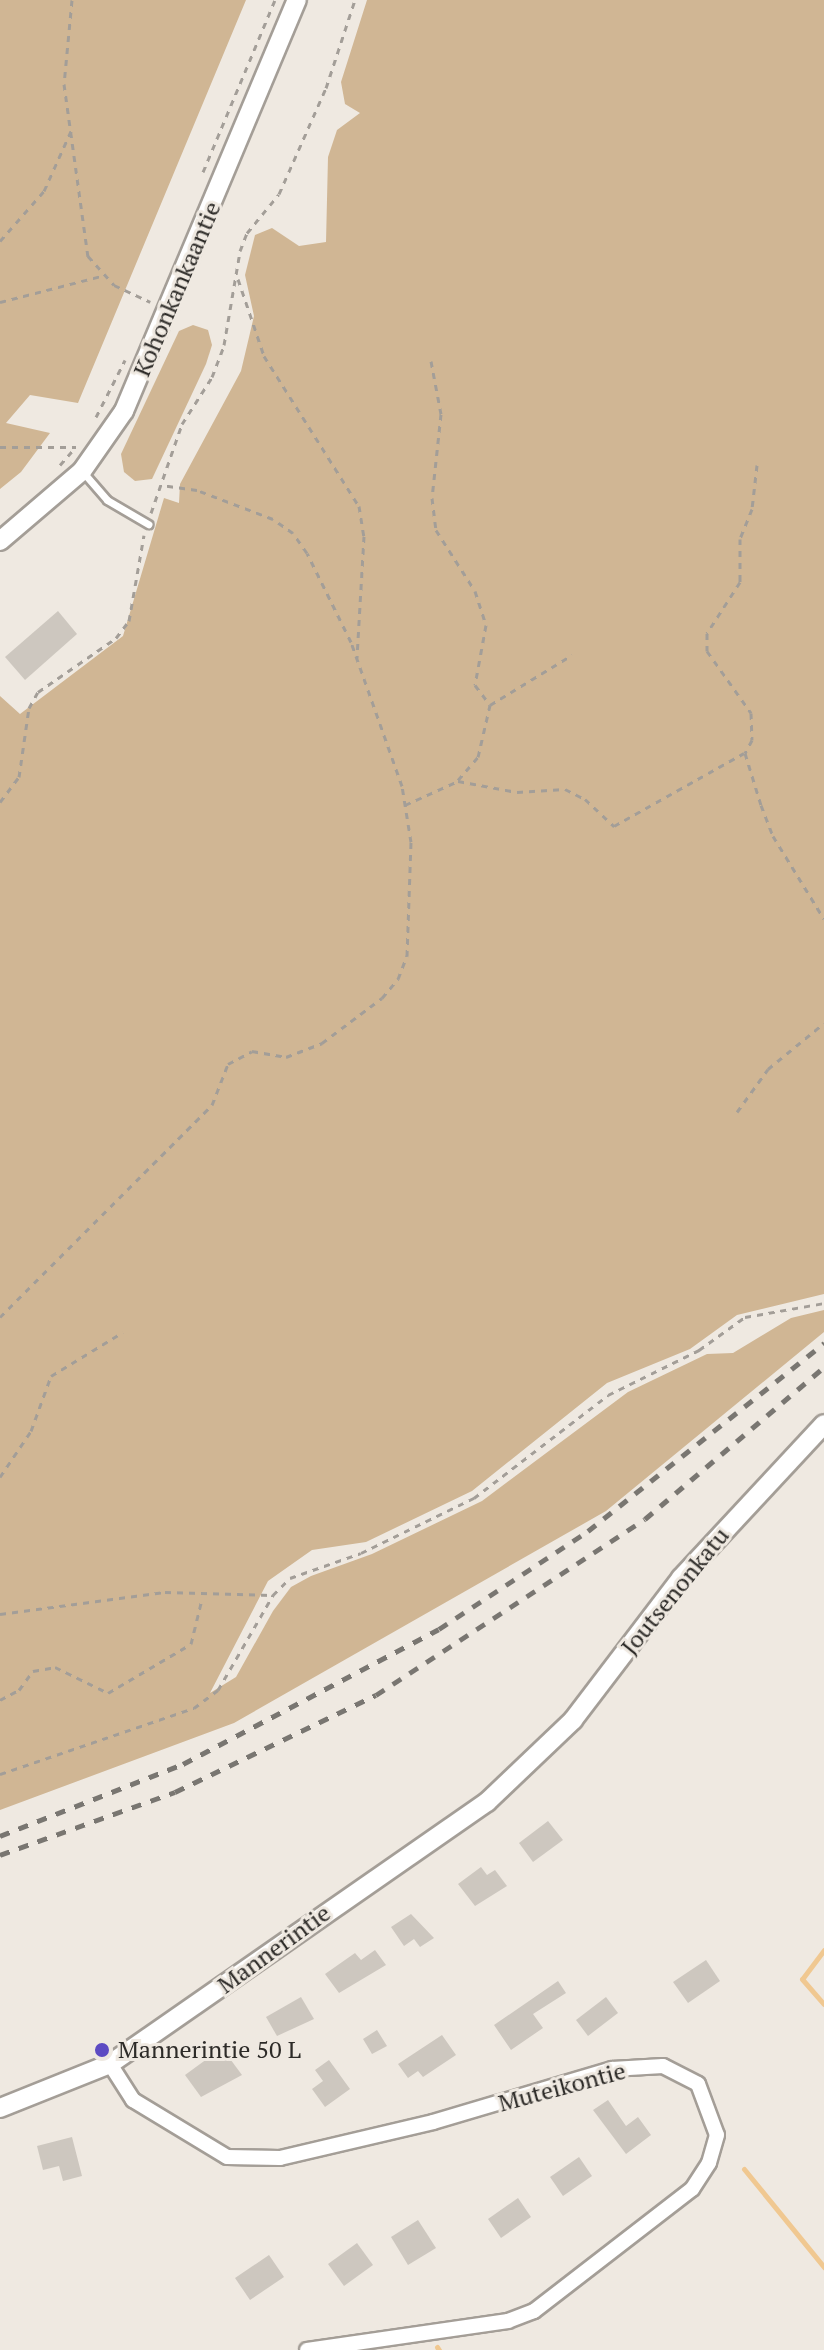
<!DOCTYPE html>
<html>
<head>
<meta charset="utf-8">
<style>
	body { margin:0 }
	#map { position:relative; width:824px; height:2350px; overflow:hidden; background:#efe9e1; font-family:"PT Serif",serif }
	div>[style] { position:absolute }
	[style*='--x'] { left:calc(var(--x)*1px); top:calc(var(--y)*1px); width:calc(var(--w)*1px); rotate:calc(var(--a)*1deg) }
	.green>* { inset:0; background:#d0b694 }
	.stream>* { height:5px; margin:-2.5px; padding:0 2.5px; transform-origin:2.5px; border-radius:2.5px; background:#f0c891 }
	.building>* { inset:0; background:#cdc7bf }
	.path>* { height:3px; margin-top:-1.5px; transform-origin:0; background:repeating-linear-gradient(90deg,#a39e98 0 6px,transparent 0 12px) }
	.roads { filter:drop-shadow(2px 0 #a49e97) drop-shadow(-2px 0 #a49e97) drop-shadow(0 2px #a49e97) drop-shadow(0 -2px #a49e97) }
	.service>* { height:7px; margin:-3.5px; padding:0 3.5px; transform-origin:3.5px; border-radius:3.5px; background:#fff }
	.minor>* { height:14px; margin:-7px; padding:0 7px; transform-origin:7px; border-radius:7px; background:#fff }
	.tertiary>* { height:18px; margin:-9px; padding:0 9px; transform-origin:9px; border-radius:9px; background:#fff }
	.rail>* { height:5px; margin-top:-2.5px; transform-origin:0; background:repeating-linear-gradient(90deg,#797671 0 10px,transparent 0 20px) }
	.dots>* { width:22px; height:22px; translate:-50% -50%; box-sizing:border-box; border:4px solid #efe9e1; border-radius:50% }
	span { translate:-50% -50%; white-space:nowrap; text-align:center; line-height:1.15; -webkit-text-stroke:6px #efe9e1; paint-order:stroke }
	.street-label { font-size:24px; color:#2d2b28 }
	.poi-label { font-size:24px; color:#2d2b28 }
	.left { translate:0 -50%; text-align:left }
</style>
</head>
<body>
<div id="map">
	<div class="green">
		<i style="clip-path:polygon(0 0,246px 0,78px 403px,30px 395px,6px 423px,50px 433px,21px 472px,0 489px)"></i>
		<i style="clip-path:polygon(367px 0,824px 0,824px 1294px,737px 1315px,690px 1349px,607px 1383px,472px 1491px,366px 1542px,312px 1550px,268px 1581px,210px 1693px,236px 1677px,273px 1611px,291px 1587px,311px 1576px,372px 1554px,482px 1501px,628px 1392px,707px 1354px,733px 1353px,791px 1318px,824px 1310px,824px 1332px,606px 1511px,234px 1723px,0 1810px,0 696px,20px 714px,123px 636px,164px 498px,179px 503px,180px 484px,241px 371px,254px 316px,245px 275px,255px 235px,272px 228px,299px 246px,326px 242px,328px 157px,337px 130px,360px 113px,345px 104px,341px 82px)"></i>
		<i style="clip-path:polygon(193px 325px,208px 330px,212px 345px,206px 364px,152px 479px,135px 481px,124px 472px,121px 454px,179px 331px)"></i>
	</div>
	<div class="stream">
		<i style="--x:824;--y:1950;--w:36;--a:127"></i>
		<i style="--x:802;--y:1979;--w:33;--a:49"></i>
		<i style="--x:744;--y:2169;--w:127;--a:50.8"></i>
		<i style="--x:437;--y:2347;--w:4;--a:56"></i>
	</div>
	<div class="building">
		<i style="clip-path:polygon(58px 611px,77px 634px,25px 680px,5px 657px)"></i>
		<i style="clip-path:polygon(548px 1821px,563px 1840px,533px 1862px,519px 1843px)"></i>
		<i style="clip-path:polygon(481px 1867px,487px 1875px,495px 1870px,507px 1886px,475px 1906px,458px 1884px)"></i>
		<i style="clip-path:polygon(411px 1914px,434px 1938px,420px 1947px,414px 1939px,404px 1946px,391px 1927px)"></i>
		<i style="clip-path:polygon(375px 1950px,386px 1965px,339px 1993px,325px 1974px,355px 1953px,361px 1960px)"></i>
		<i style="clip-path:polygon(706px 1960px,720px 1981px,688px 2003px,673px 1982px)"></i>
		<i style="clip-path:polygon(558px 1981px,566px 1993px,533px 2014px,543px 2028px,511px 2050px,494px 2025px)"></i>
		<i style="clip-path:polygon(301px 1997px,314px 2019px,277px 2036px,266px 2017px)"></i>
		<i style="clip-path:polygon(606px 1997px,618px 2013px,588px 2036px,576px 2020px)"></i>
		<i style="clip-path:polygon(377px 2030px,387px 2046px,372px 2054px,363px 2039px)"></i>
		<i style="clip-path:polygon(442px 2035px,456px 2055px,423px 2077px,418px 2071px,408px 2078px,398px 2064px)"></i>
		<i style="clip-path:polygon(222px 2048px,242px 2075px,201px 2097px,185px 2075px)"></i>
		<i style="clip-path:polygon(329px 2060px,350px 2089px,325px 2107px,312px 2089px,323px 2081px,315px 2070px)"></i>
		<i style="clip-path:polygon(608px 2100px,626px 2126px,638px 2117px,651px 2135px,626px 2154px,593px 2110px)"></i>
		<i style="clip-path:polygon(72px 2137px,82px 2176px,63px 2181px,59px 2166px,43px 2170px,37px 2146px)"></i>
		<i style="clip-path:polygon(579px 2157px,592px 2176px,563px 2196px,550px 2177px)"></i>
		<i style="clip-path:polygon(518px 2198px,531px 2217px,501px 2238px,488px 2219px)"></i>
		<i style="clip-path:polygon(418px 2220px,436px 2248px,408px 2265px,391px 2237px)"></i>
		<i style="clip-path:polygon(357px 2243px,373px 2265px,344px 2286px,328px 2264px)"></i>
		<i style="clip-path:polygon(269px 2255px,284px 2277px,250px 2300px,235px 2278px)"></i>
	</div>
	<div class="path">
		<i style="--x:72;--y:0;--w:84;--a:95.4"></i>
		<i style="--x:64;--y:84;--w:174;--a:82.1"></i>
		<i style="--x:88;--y:256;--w:39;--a:48"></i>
		<i style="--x:114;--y:285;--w:40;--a:25"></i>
		<i style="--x:203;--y:172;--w:186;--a:-67.3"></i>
		<i style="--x:0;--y:241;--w:67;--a:-48.7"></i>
		<i style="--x:44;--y:191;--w:66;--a:-65.8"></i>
		<i style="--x:238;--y:279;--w:81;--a:71.3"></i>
		<i style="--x:264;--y:356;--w:178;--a:57.7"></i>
		<i style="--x:359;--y:506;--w:30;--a:81"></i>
		<i style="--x:364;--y:536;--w:122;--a:93.3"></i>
		<i style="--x:0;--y:302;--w:104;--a:-14.4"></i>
		<i style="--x:431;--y:361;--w:54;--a:79.3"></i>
		<i style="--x:441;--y:414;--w:84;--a:96.1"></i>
		<i style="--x:432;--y:498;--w:32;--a:83"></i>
		<i style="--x:436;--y:530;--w:72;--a:57.4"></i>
		<i style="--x:475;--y:591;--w:36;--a:72"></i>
		<i style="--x:486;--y:625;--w:61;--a:100.4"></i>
		<i style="--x:475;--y:685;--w:25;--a:53"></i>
		<i style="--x:96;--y:417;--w:64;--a:-63"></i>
		<i style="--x:0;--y:447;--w:76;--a:0"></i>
		<i style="--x:60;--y:465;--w:20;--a:-49"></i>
		<i style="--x:757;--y:465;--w:44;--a:96.5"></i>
		<i style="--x:752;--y:509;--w:32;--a:112"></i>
		<i style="--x:740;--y:539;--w:43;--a:90"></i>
		<i style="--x:740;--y:582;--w:61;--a:122.9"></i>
		<i style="--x:707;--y:633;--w:18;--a:90"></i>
		<i style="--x:707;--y:651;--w:76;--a:54.6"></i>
		<i style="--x:751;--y:713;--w:27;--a:88"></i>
		<i style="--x:752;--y:740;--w:15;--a:118"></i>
		<i style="--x:745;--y:753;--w:54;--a:72.9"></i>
		<i style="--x:761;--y:805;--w:33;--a:69"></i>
		<i style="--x:773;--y:836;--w:97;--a:58.4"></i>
		<i style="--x:151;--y:513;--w:94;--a:-70.8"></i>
		<i style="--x:182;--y:424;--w:56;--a:-57.4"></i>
		<i style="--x:212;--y:377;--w:34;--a:-69"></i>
		<i style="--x:224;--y:345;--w:95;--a:-80.3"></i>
		<i style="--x:240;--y:251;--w:19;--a:-69"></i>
		<i style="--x:247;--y:233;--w:50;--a:-50.6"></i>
		<i style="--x:279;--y:194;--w:116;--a:-66.1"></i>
		<i style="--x:326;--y:88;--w:93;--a:-71.8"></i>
		<i style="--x:458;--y:780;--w:30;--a:-49"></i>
		<i style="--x:478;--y:757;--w:53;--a:-77"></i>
		<i style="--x:490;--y:705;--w:96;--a:-31.4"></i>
		<i style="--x:0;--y:802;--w:31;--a:-53"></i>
		<i style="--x:19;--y:777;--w:70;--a:-81.8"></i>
		<i style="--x:29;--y:708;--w:18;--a:-61"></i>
		<i style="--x:38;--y:692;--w:95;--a:-34.7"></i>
		<i style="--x:116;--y:638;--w:21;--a:-53"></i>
		<i style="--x:129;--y:621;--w:87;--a:-80.1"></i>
		<i style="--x:405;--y:805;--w:58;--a:-24.4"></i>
		<i style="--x:458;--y:781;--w:60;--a:10.6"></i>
		<i style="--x:517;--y:792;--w:48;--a:-3.6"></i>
		<i style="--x:565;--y:789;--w:22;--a:27"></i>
		<i style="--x:585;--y:799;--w:40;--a:43"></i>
		<i style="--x:614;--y:826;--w:149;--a:-29.3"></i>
		<i style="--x:737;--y:1112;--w:53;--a:-54.2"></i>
		<i style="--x:768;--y:1069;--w:72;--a:-39.4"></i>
		<i style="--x:0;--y:1317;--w:300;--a:-45"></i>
		<i style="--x:212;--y:1105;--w:44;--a:-68.7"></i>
		<i style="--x:228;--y:1064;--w:27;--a:-28"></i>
		<i style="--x:252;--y:1051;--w:35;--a:10"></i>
		<i style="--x:286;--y:1057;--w:39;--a:-21"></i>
		<i style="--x:322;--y:1043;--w:75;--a:-36.9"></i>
		<i style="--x:382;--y:998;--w:25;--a:-50"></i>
		<i style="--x:398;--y:979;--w:25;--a:-69"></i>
		<i style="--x:407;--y:956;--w:114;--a:-88"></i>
		<i style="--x:411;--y:842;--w:57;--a:-99.1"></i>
		<i style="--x:402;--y:786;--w:153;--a:-109.5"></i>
		<i style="--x:351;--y:642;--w:99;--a:-116.3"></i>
		<i style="--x:307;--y:553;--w:24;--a:-125"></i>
		<i style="--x:293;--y:533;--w:24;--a:-145"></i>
		<i style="--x:273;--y:519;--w:81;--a:-159.1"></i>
		<i style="--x:197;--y:490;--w:36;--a:-172"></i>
		<i style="--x:0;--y:1477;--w:55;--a:-56"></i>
		<i style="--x:31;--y:1431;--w:59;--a:-70"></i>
		<i style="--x:51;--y:1376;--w:84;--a:-31.4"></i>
		<i style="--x:0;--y:1614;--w:166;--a:-7.6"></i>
		<i style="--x:165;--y:1592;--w:106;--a:1.6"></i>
		<i style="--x:0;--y:1700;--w:21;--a:-28"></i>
		<i style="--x:19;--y:1690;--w:24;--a:-54"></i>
		<i style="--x:33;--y:1671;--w:22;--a:-10"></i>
		<i style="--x:55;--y:1667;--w:59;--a:26.1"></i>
		<i style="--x:108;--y:1693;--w:96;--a:-30.6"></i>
		<i style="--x:191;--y:1644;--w:46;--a:-76.3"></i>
		<i style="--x:0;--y:1774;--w:205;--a:-18.8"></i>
		<i style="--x:194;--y:1708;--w:30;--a:-37"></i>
		<i style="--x:218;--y:1690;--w:110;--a:-59.9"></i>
		<i style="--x:273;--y:1595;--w:24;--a:-45"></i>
		<i style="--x:290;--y:1578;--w:75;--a:-19.4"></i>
		<i style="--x:361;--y:1553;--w:126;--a:-26"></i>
		<i style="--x:474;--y:1498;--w:169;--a:-37.5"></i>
		<i style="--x:608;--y:1395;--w:102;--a:-26.3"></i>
		<i style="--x:699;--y:1350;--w:57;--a:-35.7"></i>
		<i style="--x:745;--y:1317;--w:80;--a:-10"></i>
	</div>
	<div class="roads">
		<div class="service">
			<i style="--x:82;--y:471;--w:38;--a:49"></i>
			<i style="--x:107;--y:500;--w:48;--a:30.3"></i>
		</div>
		<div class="minor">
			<i style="--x:110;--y:2064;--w:43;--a:57.4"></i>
			<i style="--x:133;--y:2100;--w:110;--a:31.2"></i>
			<i style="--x:227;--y:2157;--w:53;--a:1.1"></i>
			<i style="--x:280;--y:2158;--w:157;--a:-13.2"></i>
			<i style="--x:433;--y:2122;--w:187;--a:-16.5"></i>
			<i style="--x:612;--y:2069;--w:51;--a:-3.4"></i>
			<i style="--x:663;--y:2066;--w:39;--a:27"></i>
			<i style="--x:698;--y:2084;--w:54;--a:69.6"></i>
			<i style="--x:717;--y:2135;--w:29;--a:106"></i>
			<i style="--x:709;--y:2163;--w:31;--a:123"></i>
			<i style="--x:692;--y:2189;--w:200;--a:142.3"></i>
			<i style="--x:534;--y:2311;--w:28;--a:159"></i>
			<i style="--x:508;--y:2321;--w:203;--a:171.8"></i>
		</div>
		<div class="tertiary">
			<i style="--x:0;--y:541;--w:108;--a:-40.5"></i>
			<i style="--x:82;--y:471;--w:73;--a:-55"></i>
			<i style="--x:124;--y:411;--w:446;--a:-67.2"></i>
			<i style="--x:0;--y:2108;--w:118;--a:-21.8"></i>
			<i style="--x:110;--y:2064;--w:459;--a:-34.8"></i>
			<i style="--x:487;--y:1802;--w:119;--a:-43.6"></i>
			<i style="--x:573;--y:1720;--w:178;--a:-52.7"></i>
			<i style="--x:681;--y:1578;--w:210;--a:-47.1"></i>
		</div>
	</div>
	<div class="rail">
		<i style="--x:0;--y:1836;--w:197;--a:-21.5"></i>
		<i style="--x:183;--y:1764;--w:289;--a:-27.8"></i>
		<i style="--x:439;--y:1629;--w:178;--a:-33.3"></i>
		<i style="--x:588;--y:1531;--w:302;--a:-38.5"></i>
		<i style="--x:0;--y:1855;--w:186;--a:-19.8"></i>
		<i style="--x:175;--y:1792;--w:223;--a:-25.8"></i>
		<i style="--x:376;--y:1695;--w:321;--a:-33.2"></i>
		<i style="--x:645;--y:1519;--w:235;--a:-40.3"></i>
	</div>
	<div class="dots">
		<i style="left:102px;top:2050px;background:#5d4bc3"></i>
	</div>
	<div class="street-label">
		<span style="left:177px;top:289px;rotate:-67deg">Kohonkankaantie</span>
		<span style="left:675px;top:1591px;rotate:-51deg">Joutsenonkatu</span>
		<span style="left:274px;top:1949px;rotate:-36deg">Mannerintie</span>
		<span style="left:562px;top:2087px;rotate:-15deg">Muteikontie</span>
	</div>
	<div class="poi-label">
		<span class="left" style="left:118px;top:2050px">Mannerintie 50 L</span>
	</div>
</div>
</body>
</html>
